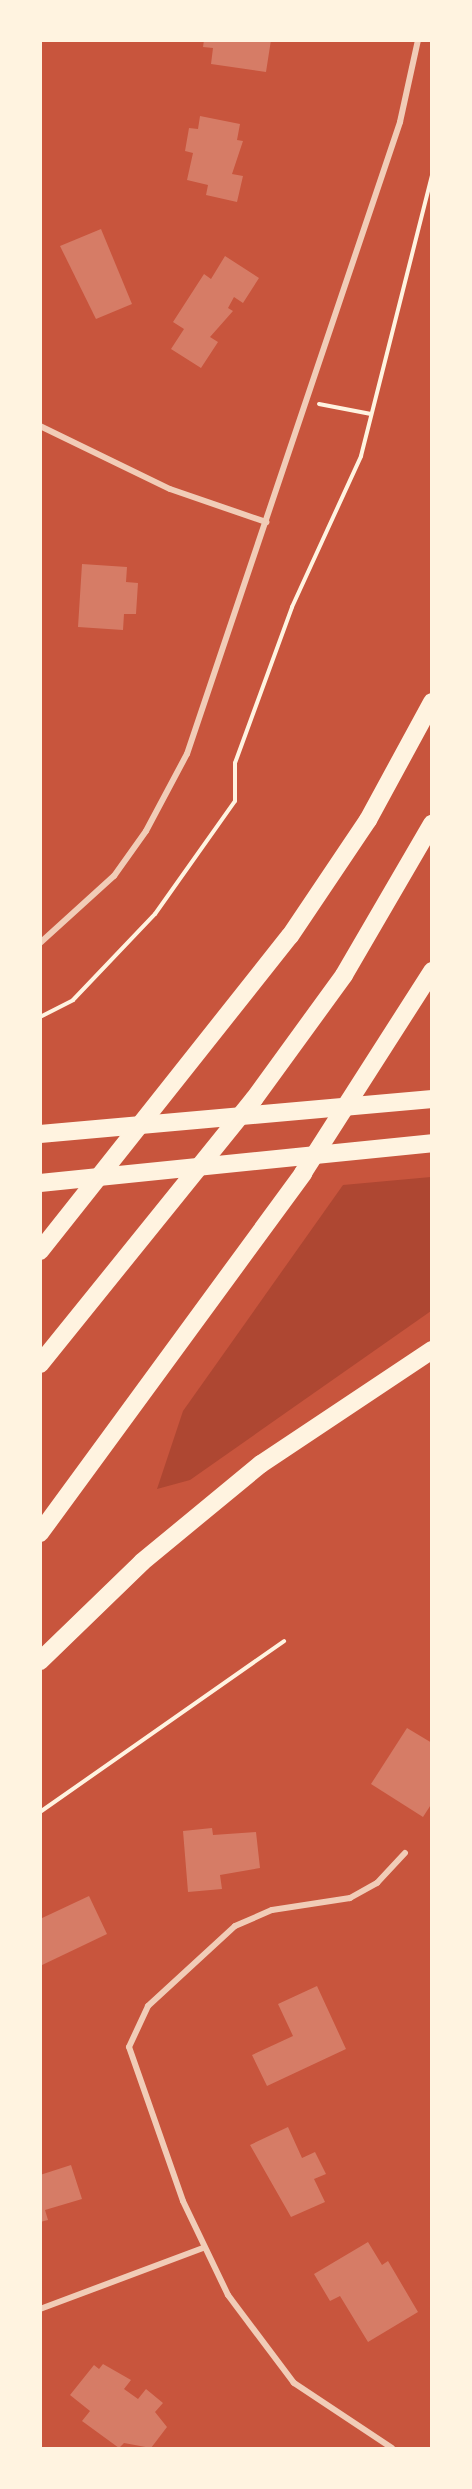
<!DOCTYPE html>
<html>
<head>
<meta charset="utf-8">
<style>
	body { margin:0 }
	#map { position:relative; width:472px; height:2489px; overflow:hidden; background:#c8553d; font-family:"Golos Text",sans-serif }
	div>[style] { position:absolute }
	[style*='--x'] { left:calc(var(--x)*1px); top:calc(var(--y)*1px); width:calc(var(--w)*1px); rotate:calc(var(--a)*1deg) }
	.green>* { inset:0; background:#ae4732 }
	.building>* { inset:0; background:#d67c66 }
	.path>* { height:4px; margin:-2px; padding:0 2px; transform-origin:2px; border-radius:2px; background:#fff3e0 }
	.minor>* { height:6px; margin:-3px; padding:0 3px; transform-origin:3px; border-radius:3px; background:#f1ccb7 }
	.motorway>* { height:18px; margin:-9px; padding:0 9px; transform-origin:9px; border-radius:9px; background:#fff3e0 }
	span { translate:-50% -50%; white-space:nowrap; text-align:center; line-height:1.15; -webkit-text-stroke:6px #fff3e0; paint-order:stroke }
	.frame { position:absolute; inset:0; border:42px solid #fff3e0; pointer-events:none }
</style>
</head>
<body>
<div id="map">
	<div class="green">
		<i style="clip-path:polygon(431px 1177px,431px 1311px,190px 1480px,157px 1489px,183px 1411px,343px 1185px)"></i>
	</div>
	<div class="building">
		<i style="clip-path:polygon(204px 40px,271px 40px,266px 72px,211px 64px,213px 48px,203px 47px)"></i>
		<i style="clip-path:polygon(200px 116px,240px 124px,237px 140px,243px 141px,232px 174px,243px 176px,237px 202px,206px 195px,208px 185px,187px 180px,193px 153px,185px 151px,189px 128px,198px 129px)"></i>
		<i style="clip-path:polygon(101px 229px,132px 304px,96px 319px,60px 246px)"></i>
		<i style="clip-path:polygon(225px 256px,259px 278px,243px 303px,234px 297px,228px 308px,233px 311px,210px 337px,218px 342px,201px 368px,171px 349px,184px 329px,173px 322px,204px 274px,211px 279px)"></i>
		<i style="clip-path:polygon(82px 564px,127px 567px,126px 582px,138px 583px,136px 614px,124px 614px,123px 630px,78px 627px)"></i>
		<i style="clip-path:polygon(407px 1728px,432px 1743px,432px 1803px,423px 1817px,371px 1784px)"></i>
		<i style="clip-path:polygon(212px 1828px,213px 1835px,256px 1832px,260px 1868px,220px 1875px,222px 1889px,188px 1892px,183px 1831px)"></i>
		<i style="clip-path:polygon(89px 1896px,107px 1934px,40px 1966px,40px 1919px)"></i>
		<i style="clip-path:polygon(317px 1986px,346px 2049px,267px 2086px,252px 2055px,293px 2036px,278px 2004px)"></i>
		<i style="clip-path:polygon(288px 2127px,302px 2158px,315px 2152px,326px 2174px,314px 2179px,325px 2202px,291px 2217px,250px 2145px)"></i>
		<i style="clip-path:polygon(71px 2165px,82px 2199px,45px 2210px,48px 2220px,40px 2222px,40px 2175px)"></i>
		<i style="clip-path:polygon(368px 2242px,382px 2265px,388px 2261px,418px 2312px,368px 2342px,340px 2296px,330px 2301px,314px 2274px)"></i>
		<i style="clip-path:polygon(103px 2364px,131px 2380px,124px 2389px,138px 2399px,146px 2389px,163px 2403px,155px 2412px,167px 2427px,151px 2448px,124px 2443px,119px 2448px,82px 2421px,90px 2411px,70px 2395px,94px 2365px,99px 2369px)"></i>
	</div>
	<div class="path">
		<i style="--x:319;--y:404;--w:53;--a:10.9"></i>
		<i style="--x:40;--y:1017;--w:37;--a:-27"></i>
		<i style="--x:73;--y:1000;--w:119;--a:-46.4"></i>
		<i style="--x:155;--y:914;--w:138;--a:-54.7"></i>
		<i style="--x:235;--y:801;--w:38;--a:-90"></i>
		<i style="--x:235;--y:763;--w:166;--a:-69.9"></i>
		<i style="--x:292;--y:607;--w:166;--a:-65.4"></i>
		<i style="--x:361;--y:456;--w:290;--a:-75.8"></i>
		<i style="--x:40;--y:1812;--w:298;--a:-35"></i>
	</div>
	<div class="minor">
		<i style="--x:40;--y:426;--w:144;--a:25.9"></i>
		<i style="--x:170;--y:489;--w:102;--a:19"></i>
		<i style="--x:40;--y:943;--w:100;--a:-42.2"></i>
		<i style="--x:114;--y:876;--w:55;--a:-54.6"></i>
		<i style="--x:146;--y:831;--w:87;--a:-62"></i>
		<i style="--x:187;--y:754;--w:667;--a:-71.37"></i>
		<i style="--x:400;--y:122;--w:84;--a:-77.6"></i>
		<i style="--x:40;--y:2309;--w:174;--a:-20.5"></i>
		<i style="--x:392;--y:2448;--w:118;--a:-146.4"></i>
		<i style="--x:294;--y:2383;--w:110;--a:-126.9"></i>
		<i style="--x:228;--y:2295;--w:104;--a:-115.6"></i>
		<i style="--x:183;--y:2201;--w:163;--a:-109.3"></i>
		<i style="--x:129;--y:2047;--w:45;--a:-65.1"></i>
		<i style="--x:148;--y:2006;--w:118;--a:-42.6"></i>
		<i style="--x:235;--y:1926;--w:40;--a:-23.4"></i>
		<i style="--x:272;--y:1910;--w:79;--a:-8.7"></i>
		<i style="--x:350;--y:1898;--w:31;--a:-29"></i>
		<i style="--x:377;--y:1883;--w:41;--a:-47"></i>
	</div>
	<div class="motorway">
		<i style="--x:40;--y:1134;--w:394;--a:-5.1"></i>
		<i style="--x:40;--y:1183;--w:394;--a:-5.8"></i>
		<i style="--x:40;--y:1251;--w:402;--a:-51.6"></i>
		<i style="--x:290;--y:936;--w:140;--a:-56.1"></i>
		<i style="--x:368;--y:820;--w:134;--a:-61.5"></i>
		<i style="--x:40;--y:1364;--w:341;--a:-51.1"></i>
		<i style="--x:254;--y:1099;--w:153;--a:-54"></i>
		<i style="--x:344;--y:975;--w:175;--a:-59.8"></i>
		<i style="--x:40;--y:1533;--w:446;--a:-53.8"></i>
		<i style="--x:303;--y:1173;--w:240;--a:-57.4"></i>
		<i style="--x:40;--y:1661;--w:142;--a:-44.1"></i>
		<i style="--x:142;--y:1562;--w:154;--a:-39.5"></i>
		<i style="--x:261;--y:1464;--w:206;--a:-33.7"></i>
	</div>
	<div class="frame"></div>
</div>
</body>
</html>
